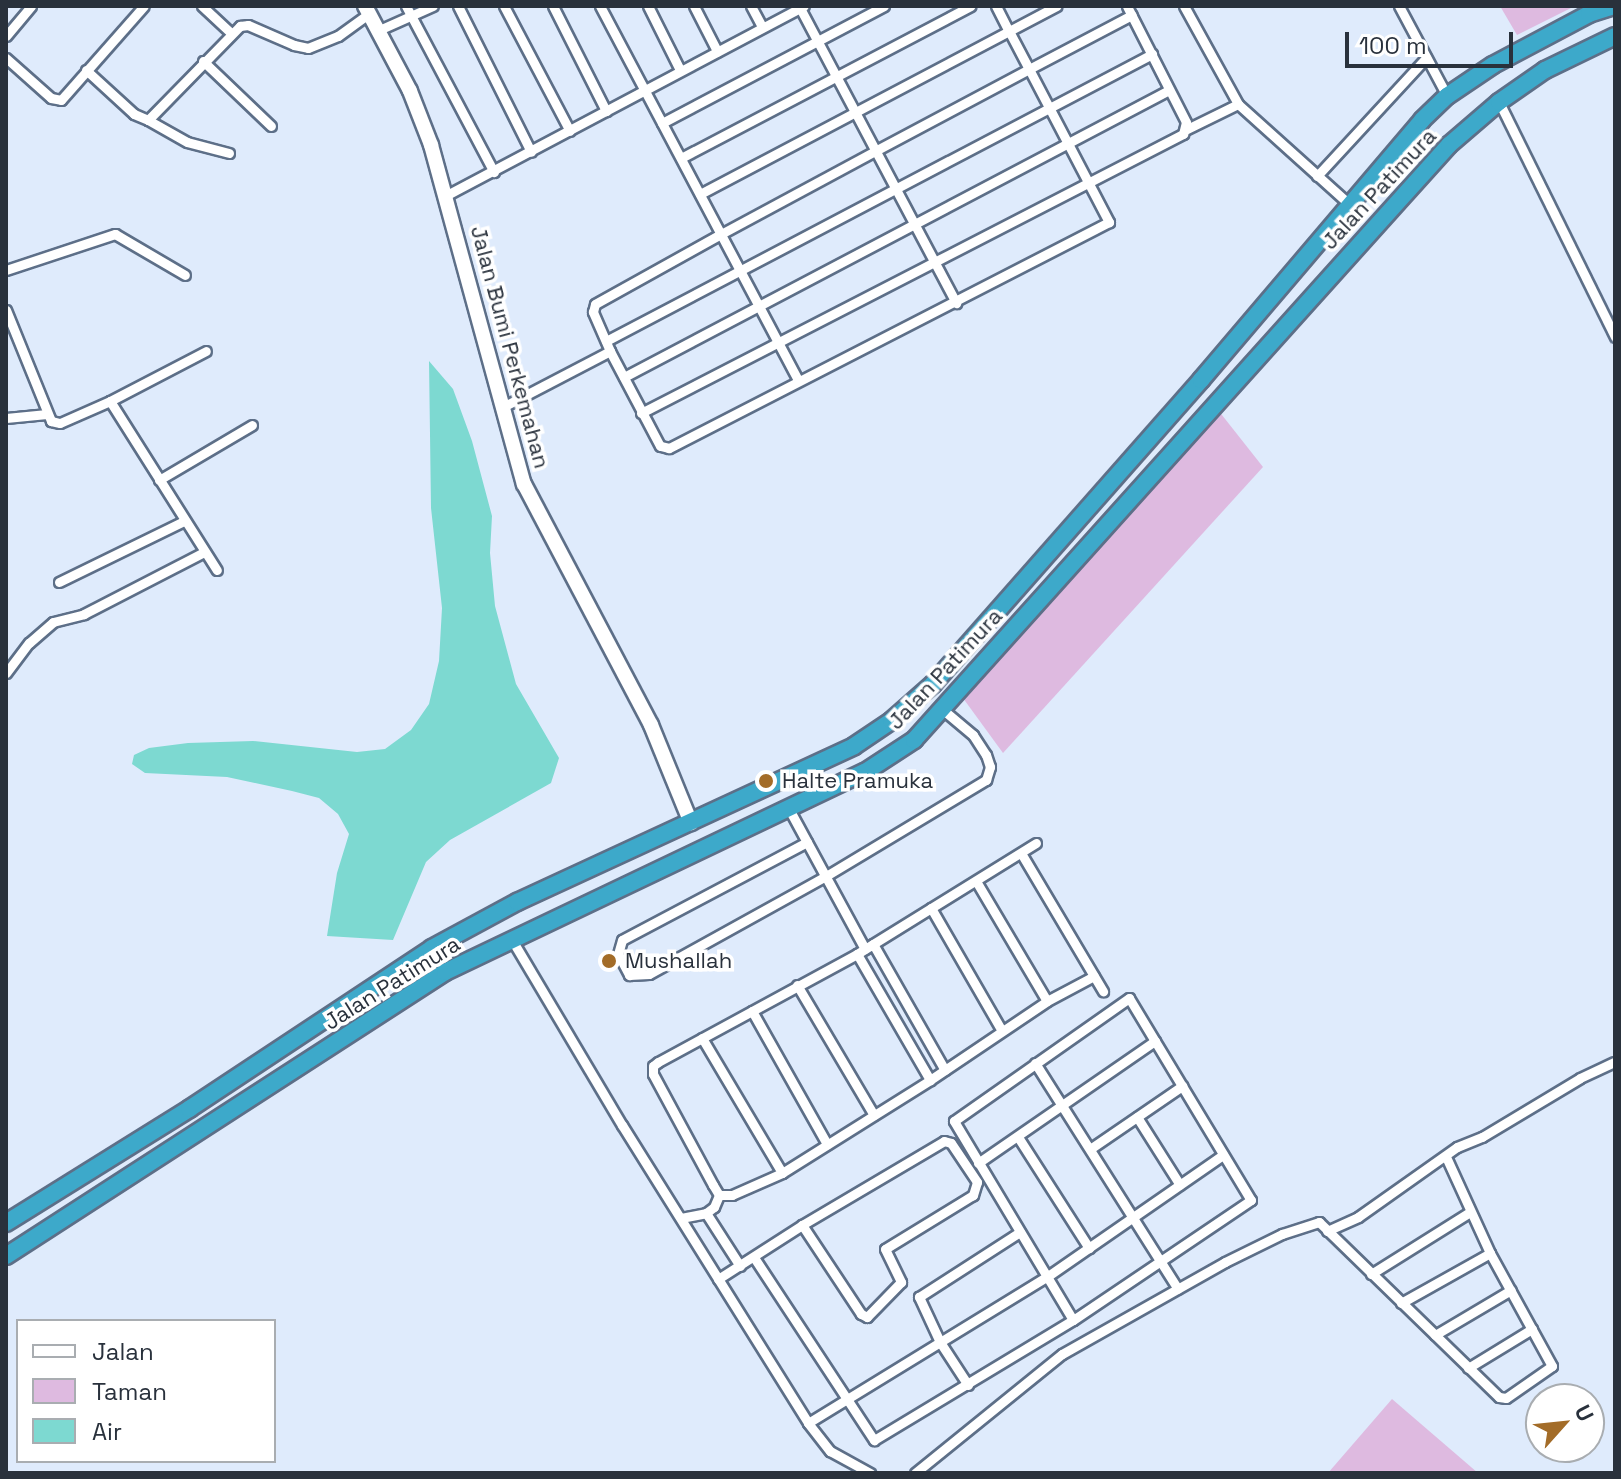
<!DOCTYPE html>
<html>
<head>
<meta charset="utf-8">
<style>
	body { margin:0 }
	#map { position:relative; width:1621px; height:1479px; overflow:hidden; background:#dfebfc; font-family:"Space Grotesk",sans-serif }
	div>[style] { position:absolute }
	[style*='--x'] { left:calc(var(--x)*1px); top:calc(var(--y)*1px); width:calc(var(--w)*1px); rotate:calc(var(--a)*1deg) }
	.green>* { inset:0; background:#debae0 }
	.water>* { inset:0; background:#7dd9d1 }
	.roads { filter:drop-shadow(2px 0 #5d6f88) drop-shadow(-2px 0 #5d6f88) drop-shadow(0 2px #5d6f88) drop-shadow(0 -2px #5d6f88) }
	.street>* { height:9px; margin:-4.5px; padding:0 4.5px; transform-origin:4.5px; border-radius:4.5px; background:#fff }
	.secondary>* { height:14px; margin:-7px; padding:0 7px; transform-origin:7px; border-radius:7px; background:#fff }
	.highway>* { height:16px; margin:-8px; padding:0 8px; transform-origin:8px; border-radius:8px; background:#3da9ca }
	.dots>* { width:22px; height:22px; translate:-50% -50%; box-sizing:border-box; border:4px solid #fff; border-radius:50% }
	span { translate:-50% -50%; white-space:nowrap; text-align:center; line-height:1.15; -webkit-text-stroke:7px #fff; paint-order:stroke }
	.street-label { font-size:22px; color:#29313c }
	.poi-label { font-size:22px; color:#29313c }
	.left { translate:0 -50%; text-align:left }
	.frame { position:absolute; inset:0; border:8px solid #29313c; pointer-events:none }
	.legend { position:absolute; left:16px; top:1319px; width:260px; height:144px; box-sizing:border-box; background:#fff; border:2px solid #a9adb1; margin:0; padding:10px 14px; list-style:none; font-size:24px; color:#29313c }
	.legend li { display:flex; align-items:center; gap:16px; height:40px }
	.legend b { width:40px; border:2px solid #a9adb1 }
	.north { position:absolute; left:1525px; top:1383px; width:80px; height:80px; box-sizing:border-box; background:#fff; border:2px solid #a9adb1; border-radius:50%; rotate:63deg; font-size:22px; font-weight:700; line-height:32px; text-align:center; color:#29313c }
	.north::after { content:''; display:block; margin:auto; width:28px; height:36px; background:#a36c28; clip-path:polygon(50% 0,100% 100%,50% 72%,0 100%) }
	.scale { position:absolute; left:1345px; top:32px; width:168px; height:36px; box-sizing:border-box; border:4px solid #29313c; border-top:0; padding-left:10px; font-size:24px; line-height:28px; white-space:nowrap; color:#29313c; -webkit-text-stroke:6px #fff; paint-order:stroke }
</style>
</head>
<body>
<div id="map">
	<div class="green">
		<i style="clip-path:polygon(1500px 6px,1575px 6px,1517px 35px)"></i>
		<i style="clip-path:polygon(1218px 410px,1263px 467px,1003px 753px,960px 694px)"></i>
		<i style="clip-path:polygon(1392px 1399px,1478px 1473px,1328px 1473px)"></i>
	</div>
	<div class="water">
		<i style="clip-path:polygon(429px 361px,453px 389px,472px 441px,492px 516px,490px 553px,495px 606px,516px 684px,559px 758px,551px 783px,450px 840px,426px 862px,393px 940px,327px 936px,337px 873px,349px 834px,338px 814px,319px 798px,292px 791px,227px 777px,145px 773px,132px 764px,134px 755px,149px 748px,188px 743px,253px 741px,357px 752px,385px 749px,411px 730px,429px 704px,439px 661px,442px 608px,431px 508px)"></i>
	</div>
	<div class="roads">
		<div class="street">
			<i style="--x:202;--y:6;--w:40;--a:43"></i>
			<i style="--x:406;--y:6;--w:188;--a:62.1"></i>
			<i style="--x:458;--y:6;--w:163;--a:63.4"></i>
			<i style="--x:504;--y:6;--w:141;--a:62.2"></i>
			<i style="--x:553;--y:6;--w:118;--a:63.2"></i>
			<i style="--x:600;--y:6;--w:423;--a:62.1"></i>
			<i style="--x:648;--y:6;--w:72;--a:63.4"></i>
			<i style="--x:694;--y:6;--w:51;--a:62.9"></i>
			<i style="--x:751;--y:6;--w:24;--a:62"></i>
			<i style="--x:996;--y:6;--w:28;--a:63"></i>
			<i style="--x:1009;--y:31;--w:43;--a:62.2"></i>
			<i style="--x:1029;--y:69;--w:173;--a:62.4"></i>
			<i style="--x:1109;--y:222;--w:495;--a:152.8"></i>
			<i style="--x:669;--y:448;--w:9;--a:-167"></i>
			<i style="--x:660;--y:446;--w:107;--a:-117.8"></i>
			<i style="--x:610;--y:351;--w:43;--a:-113.6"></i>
			<i style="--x:593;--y:312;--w:8;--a:-76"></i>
			<i style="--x:595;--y:304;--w:144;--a:-29.1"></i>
			<i style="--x:721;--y:234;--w:175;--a:-28.3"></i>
			<i style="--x:875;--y:151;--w:174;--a:-28"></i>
			<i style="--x:1029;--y:69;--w:116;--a:-27.7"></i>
			<i style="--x:1184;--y:6;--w:112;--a:61.1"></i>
			<i style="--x:1238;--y:104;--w:149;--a:42"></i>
			<i style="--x:1399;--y:6;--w:102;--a:61.9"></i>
			<i style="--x:800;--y:8;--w:334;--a:62.1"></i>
			<i style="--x:379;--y:30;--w:59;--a:-24"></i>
			<i style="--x:6;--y:36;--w:39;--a:-50"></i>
			<i style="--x:6;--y:58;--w:60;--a:41.6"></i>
			<i style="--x:51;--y:98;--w:10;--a:11"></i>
			<i style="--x:61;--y:100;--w:125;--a:-48.6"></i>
			<i style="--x:203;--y:61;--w:94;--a:43.7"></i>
			<i style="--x:86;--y:70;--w:65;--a:42.5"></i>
			<i style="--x:134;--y:114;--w:15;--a:23"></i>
			<i style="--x:1499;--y:102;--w:262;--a:63.7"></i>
			<i style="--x:662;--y:123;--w:251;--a:-27.8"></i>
			<i style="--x:1185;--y:130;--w:59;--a:-26.1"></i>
			<i style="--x:229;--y:153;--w:43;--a:-165.3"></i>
			<i style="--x:187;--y:142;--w:45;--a:-150.6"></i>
			<i style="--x:148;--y:120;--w:132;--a:-45.6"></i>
			<i style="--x:240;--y:26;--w:8;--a:-7"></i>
			<i style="--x:248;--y:25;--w:50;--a:23.5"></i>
			<i style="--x:294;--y:45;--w:14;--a:12"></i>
			<i style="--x:308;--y:48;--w:32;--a:-22"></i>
			<i style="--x:338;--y:36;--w:39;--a:-36"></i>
			<i style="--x:681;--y:158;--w:327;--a:-27.7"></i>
			<i style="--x:1317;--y:176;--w:161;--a:-47.3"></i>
			<i style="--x:700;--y:194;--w:403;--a:-27.8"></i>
			<i style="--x:445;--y:196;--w:406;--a:-27.9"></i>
			<i style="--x:6;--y:270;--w:115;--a:-18.3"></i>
			<i style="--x:115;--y:234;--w:81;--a:30.4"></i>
			<i style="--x:6;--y:310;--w:120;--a:67.9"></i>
			<i style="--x:51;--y:421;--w:9;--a:13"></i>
			<i style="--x:60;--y:423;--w:55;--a:-23.7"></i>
			<i style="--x:110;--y:401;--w:200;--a:57.7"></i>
			<i style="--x:606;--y:341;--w:617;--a:-27.73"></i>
			<i style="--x:624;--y:377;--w:616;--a:-27.77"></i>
			<i style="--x:110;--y:401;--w:108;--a:-27.5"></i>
			<i style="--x:501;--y:408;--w:123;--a:-27.6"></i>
			<i style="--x:641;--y:413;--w:610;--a:-27.24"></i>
			<i style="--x:1183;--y:134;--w:12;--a:-76"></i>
			<i style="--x:1186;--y:122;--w:130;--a:-117"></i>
			<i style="--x:6;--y:418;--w:41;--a:-5.6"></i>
			<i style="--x:159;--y:480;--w:108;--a:-30.6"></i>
			<i style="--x:59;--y:582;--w:139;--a:-26"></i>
			<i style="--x:6;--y:673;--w:38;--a:-53"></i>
			<i style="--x:29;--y:643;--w:32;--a:-41"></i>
			<i style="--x:53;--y:622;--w:32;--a:-14"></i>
			<i style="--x:84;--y:614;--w:135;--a:-27.3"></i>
			<i style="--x:789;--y:809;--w:159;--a:61.5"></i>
			<i style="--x:807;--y:842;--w:209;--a:152.1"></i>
			<i style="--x:622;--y:940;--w:15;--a:106"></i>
			<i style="--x:618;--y:954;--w:24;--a:62"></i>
			<i style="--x:629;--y:975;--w:20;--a:-3"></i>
			<i style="--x:649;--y:974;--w:202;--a:-29"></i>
			<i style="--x:826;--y:876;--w:187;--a:-31"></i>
			<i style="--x:986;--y:780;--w:14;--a:-73"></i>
			<i style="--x:990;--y:767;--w:13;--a:-108"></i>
			<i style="--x:986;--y:755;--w:24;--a:-123"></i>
			<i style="--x:973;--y:735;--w:40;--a:-140"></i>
			<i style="--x:1036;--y:843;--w:211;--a:148.2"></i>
			<i style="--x:857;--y:954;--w:226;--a:151.5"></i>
			<i style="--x:658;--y:1062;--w:6;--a:141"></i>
			<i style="--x:653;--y:1066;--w:8;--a:90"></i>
			<i style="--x:653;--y:1074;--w:126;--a:61.6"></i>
			<i style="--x:713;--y:1185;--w:12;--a:59"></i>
			<i style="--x:719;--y:1195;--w:13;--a:0"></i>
			<i style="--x:732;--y:1195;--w:55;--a:-23.7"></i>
			<i style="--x:782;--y:1173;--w:175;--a:-32.1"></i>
			<i style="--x:930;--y:1080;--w:141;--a:-34"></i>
			<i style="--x:1047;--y:1001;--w:53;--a:-28"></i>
			<i style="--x:1021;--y:853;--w:161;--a:59.3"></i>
			<i style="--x:976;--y:881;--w:139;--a:59.4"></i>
			<i style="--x:931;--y:908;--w:142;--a:60"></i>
			<i style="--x:512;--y:940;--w:215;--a:59.3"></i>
			<i style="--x:622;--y:1125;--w:351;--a:58"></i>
			<i style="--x:808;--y:1423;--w:36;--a:52"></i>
			<i style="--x:830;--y:1451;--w:46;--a:28.8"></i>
			<i style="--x:873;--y:944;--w:145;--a:60.3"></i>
			<i style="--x:857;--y:954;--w:146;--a:59.9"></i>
			<i style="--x:797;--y:985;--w:151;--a:59.4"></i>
			<i style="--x:1129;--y:998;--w:236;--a:58.9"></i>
			<i style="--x:1251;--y:1200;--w:215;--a:146"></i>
			<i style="--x:1073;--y:1320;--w:232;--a:-120.9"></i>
			<i style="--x:954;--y:1121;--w:214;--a:-35.1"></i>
			<i style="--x:752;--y:1011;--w:153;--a:60.6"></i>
			<i style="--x:702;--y:1038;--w:157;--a:59.3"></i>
			<i style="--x:1035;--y:1063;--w:267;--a:57.7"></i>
			<i style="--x:1137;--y:1117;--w:80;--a:57.7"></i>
			<i style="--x:1018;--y:1137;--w:132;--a:57.4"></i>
			<i style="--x:1090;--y:1149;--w:112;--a:-34.4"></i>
			<i style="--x:978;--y:1163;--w:215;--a:-34.6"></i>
			<i style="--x:706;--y:1213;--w:63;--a:57.3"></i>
			<i style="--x:681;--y:1218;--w:25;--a:-11"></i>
			<i style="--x:706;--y:1213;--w:10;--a:-37"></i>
			<i style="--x:714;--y:1207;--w:13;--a:-67"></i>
			<i style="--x:1327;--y:1231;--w:34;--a:-24"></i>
			<i style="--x:1358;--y:1217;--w:121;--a:-35.3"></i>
			<i style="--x:1457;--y:1147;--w:27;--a:-22"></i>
			<i style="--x:1482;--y:1137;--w:114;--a:-31"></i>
			<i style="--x:1580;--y:1078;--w:38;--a:-25"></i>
			<i style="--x:755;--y:1259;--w:217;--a:56.7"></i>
			<i style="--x:874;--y:1440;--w:232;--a:-31.1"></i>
			<i style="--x:1371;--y:1274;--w:117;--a:-32.1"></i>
			<i style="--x:718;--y:1279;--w:100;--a:-32.7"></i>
			<i style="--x:802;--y:1225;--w:165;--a:-30.6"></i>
			<i style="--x:944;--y:1141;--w:7;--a:16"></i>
			<i style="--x:951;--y:1143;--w:47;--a:56.3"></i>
			<i style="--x:977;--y:1182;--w:14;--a:107"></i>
			<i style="--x:973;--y:1195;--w:103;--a:148.5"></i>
			<i style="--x:885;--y:1249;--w:37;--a:64"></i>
			<i style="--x:901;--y:1282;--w:49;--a:134.2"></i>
			<i style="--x:867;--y:1317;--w:7;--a:-153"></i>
			<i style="--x:861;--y:1314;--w:107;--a:-123.5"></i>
			<i style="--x:1401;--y:1303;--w:102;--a:-29.3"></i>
			<i style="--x:1435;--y:1335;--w:88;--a:-30.6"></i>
			<i style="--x:1468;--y:1368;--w:75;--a:-31.4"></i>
			<i style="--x:968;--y:1385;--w:51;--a:-123.1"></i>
			<i style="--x:940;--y:1342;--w:50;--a:-115"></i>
			<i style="--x:919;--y:1297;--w:120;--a:-32.8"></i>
			<i style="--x:808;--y:1423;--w:281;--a:-31.5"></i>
			<i style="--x:1048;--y:1276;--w:213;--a:-34.7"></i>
			<i style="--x:915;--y:1473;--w:189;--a:-39"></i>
			<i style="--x:1062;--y:1354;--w:187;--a:-29.4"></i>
			<i style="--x:1225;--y:1262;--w:64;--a:-26.2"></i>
			<i style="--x:1282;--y:1234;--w:39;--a:-18"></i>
			<i style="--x:1319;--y:1222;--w:251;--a:44.2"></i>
			<i style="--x:1499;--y:1397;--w:7;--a:8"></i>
			<i style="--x:1506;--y:1398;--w:56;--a:-34.8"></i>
			<i style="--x:1552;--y:1366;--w:129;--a:-118.8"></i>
			<i style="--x:1490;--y:1253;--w:106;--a:-114.6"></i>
		</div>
		<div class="secondary">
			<i style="--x:365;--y:6;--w:96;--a:62.1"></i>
			<i style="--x:410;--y:91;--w:58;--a:68.7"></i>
			<i style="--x:431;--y:145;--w:352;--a:74.7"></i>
			<i style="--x:524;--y:484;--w:272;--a:62.2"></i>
			<i style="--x:651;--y:725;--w:106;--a:67.8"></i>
		</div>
		<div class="highway">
			<i style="--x:6;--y:1223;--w:216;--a:-31.9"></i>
			<i style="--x:189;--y:1109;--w:291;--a:-33.5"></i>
			<i style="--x:432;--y:948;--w:97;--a:-28.4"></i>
			<i style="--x:517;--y:902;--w:371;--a:-24.8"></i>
			<i style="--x:854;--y:746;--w:45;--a:-34"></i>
			<i style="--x:891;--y:721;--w:56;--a:-41.4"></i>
			<i style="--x:933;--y:684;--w:405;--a:-48.6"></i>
			<i style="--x:1201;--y:380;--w:341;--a:-49.6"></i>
			<i style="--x:1422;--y:120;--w:35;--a:-44"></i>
			<i style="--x:1447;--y:96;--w:55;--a:-34"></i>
			<i style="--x:1493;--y:65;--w:109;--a:-28"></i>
			<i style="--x:1589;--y:14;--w:25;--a:-18"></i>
			<i style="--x:6;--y:1256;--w:523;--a:-32.9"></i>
			<i style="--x:445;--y:972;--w:465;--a:-25.5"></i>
			<i style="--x:865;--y:772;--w:59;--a:-33.1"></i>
			<i style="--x:914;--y:740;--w:800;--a:-48.04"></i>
			<i style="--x:1449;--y:145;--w:66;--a:-40.7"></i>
			<i style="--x:1499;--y:102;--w:56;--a:-34.8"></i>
			<i style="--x:1545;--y:70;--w:78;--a:-25.9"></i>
		</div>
	</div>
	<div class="dots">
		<i style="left:766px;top:781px;background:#a36c28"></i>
		<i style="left:609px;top:961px;background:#a36c28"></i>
	</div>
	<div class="street-label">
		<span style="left:1379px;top:189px;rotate:-47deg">Jalan Patimura</span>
		<span style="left:510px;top:347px;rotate:75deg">Jalan Bumi Perkemahan</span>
		<span style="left:945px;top:669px;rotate:-47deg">Jalan Patimura</span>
		<span style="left:392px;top:983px;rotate:-32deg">Jalan Patimura</span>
	</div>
	<div class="poi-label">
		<span class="left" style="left:782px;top:781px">Halte Pramuka</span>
		<span class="left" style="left:625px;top:961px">Mushallah</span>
	</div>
	<div class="frame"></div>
	<ul class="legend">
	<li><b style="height:10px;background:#fff"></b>Jalan</li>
	<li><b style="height:22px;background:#debae0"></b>Taman</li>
	<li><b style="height:22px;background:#7dd9d1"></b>Air</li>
	</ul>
	<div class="north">U</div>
	<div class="scale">100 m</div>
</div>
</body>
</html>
